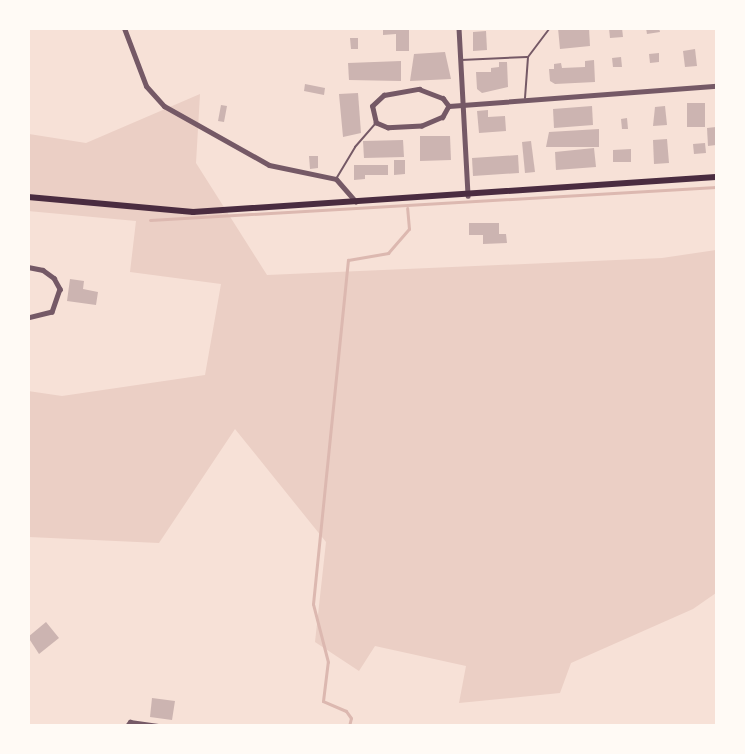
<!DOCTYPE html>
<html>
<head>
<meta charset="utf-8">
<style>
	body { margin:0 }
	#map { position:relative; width:745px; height:754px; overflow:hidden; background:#f7e1d7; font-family:"Titillium Web",sans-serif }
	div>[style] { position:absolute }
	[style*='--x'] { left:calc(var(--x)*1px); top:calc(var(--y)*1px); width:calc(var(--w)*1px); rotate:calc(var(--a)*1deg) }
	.green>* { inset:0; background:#ebcfc5 }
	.stream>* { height:3px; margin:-1.5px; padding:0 1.5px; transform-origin:1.5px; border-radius:1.5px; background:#dcb8b0 }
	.building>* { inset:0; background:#ccb4b1 }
	.service>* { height:2px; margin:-1px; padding:0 1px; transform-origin:1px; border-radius:1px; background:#755966 }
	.minor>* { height:4.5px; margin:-2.25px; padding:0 2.25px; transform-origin:2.25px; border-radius:2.25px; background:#755966 }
	.tertiary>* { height:5px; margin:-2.5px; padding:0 2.5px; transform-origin:2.5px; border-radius:2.5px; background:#755966 }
	.secondary>* { height:6px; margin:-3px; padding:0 3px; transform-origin:3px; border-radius:3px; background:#4a2c40 }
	span { translate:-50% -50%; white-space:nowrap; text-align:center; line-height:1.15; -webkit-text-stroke:6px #fffaf5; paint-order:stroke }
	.frame { position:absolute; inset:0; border:30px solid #fffaf5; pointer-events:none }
</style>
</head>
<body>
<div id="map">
	<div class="green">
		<i style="clip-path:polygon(200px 94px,196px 163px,267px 275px,662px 258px,716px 250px,716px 593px,693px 609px,571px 663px,560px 693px,459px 703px,466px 666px,375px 646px,359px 671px,315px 642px,326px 542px,235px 429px,159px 543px,29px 537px,28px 391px,62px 396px,205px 375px,221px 284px,130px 272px,136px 221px,28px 211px,29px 134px,86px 143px)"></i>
	</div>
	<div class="stream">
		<i style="--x:150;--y:220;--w:567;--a:-3.34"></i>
		<i style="--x:349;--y:726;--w:8;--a:-76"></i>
		<i style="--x:351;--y:718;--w:9;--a:-126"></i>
		<i style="--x:346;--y:711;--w:25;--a:-157"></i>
		<i style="--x:323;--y:701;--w:39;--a:-83"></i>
		<i style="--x:328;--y:662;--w:60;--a:-104.5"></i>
		<i style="--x:313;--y:604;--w:346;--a:-84.2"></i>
		<i style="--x:348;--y:260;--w:41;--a:-9.9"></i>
		<i style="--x:388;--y:253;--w:32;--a:-49"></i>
		<i style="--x:409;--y:229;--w:21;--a:-95"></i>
	</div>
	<div class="building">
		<i style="clip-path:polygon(383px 28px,409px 28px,409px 51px,396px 51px,396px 34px,383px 35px)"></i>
		<i style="clip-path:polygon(558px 28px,589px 28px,590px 46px,560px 49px)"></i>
		<i style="clip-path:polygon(609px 28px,622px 28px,623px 37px,610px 38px)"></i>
		<i style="clip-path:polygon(646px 28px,659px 28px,660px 32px,647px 34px)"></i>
		<i style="clip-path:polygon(486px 31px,487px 50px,473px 51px,473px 32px)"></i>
		<i style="clip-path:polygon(350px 38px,358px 38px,358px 49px,351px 49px)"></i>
		<i style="clip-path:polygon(695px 49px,697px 66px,685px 67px,683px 51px)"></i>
		<i style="clip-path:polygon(445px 52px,451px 79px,410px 81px,414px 54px)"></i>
		<i style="clip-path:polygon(659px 53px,659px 62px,650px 63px,649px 54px)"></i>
		<i style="clip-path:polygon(621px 57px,622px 67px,613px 67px,612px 58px)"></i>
		<i style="clip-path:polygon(594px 60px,595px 82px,555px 84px,550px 81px,549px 69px,554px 69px,554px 64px,561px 63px,562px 68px,585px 67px,585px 61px)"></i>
		<i style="clip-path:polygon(401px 61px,401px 81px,349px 80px,348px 63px)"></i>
		<i style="clip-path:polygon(499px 62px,507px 62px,508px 87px,482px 93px,477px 89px,476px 72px,491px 72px,491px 68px,499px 67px)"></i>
		<i style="clip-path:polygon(305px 84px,325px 88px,324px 95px,304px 91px)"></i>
		<i style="clip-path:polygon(358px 93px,361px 133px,343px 137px,339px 94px)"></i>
		<i style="clip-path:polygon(687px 103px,705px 103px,705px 127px,687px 127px)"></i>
		<i style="clip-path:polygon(221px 105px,227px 106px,224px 122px,218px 121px)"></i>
		<i style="clip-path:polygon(592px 106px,593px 125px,554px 128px,553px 109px)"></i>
		<i style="clip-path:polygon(665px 106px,667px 125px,653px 126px,655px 107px)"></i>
		<i style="clip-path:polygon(488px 110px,488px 117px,505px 116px,506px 131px,479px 133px,477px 111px)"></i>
		<i style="clip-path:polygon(627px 118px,628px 129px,622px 129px,621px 119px)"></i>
		<i style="clip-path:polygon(716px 127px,716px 145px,708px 146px,707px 128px)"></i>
		<i style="clip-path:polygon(599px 129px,599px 147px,546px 147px,549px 132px)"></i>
		<i style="clip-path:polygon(420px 136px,450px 136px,451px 160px,420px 161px)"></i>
		<i style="clip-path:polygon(667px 139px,669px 163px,654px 164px,653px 140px)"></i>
		<i style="clip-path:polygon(403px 140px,404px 157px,364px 158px,363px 141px)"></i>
		<i style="clip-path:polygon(531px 141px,535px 172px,525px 173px,522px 142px)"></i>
		<i style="clip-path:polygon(705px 143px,706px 153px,694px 154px,693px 144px)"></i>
		<i style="clip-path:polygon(594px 148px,596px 167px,556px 170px,555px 152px)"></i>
		<i style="clip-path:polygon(631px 149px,631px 162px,613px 162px,613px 150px)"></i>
		<i style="clip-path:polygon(518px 155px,519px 173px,473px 176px,472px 158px)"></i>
		<i style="clip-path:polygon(309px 156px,318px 156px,318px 168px,310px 169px)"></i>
		<i style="clip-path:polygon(394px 160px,405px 160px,405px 174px,394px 175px)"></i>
		<i style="clip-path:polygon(354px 165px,388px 165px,388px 175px,365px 175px,365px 179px,354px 180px)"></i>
		<i style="clip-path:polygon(469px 223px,499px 223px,499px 234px,506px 234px,507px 243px,483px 244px,483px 235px,469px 235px)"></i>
		<i style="clip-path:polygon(70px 279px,84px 281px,83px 289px,98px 292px,96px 305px,67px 301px)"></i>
		<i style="clip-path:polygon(46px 622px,59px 638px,39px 654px,28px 637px)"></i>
		<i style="clip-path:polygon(152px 698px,175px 701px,172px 720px,150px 717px)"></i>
	</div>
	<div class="service">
		<i style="--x:461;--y:60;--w:66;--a:-2.6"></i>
		<i style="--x:525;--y:98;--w:41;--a:-85.8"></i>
		<i style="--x:528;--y:57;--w:36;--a:-53"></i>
		<i style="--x:336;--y:179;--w:37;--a:-59"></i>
		<i style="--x:355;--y:147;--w:32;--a:-49"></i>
	</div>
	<div class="minor">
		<i style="--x:459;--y:28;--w:168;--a:86.9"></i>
		<i style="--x:449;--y:106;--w:13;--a:119"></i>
		<i style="--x:443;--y:117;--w:23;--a:157"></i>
		<i style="--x:422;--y:126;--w:34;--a:177"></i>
		<i style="--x:388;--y:128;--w:13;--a:-157"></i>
		<i style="--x:376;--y:123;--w:17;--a:-103"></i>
		<i style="--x:372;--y:106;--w:16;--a:-43"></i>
		<i style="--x:384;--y:95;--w:36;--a:-10"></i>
		<i style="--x:419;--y:89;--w:26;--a:21"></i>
		<i style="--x:443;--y:98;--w:10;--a:53"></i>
		<i style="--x:449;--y:106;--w:268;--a:-4.3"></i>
		<i style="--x:28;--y:267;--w:15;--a:11"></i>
		<i style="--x:43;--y:270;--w:14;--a:36"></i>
		<i style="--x:54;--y:278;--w:13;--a:61"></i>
		<i style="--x:60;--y:289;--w:24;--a:109"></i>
		<i style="--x:52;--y:312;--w:25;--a:166"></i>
		<i style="--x:127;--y:726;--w:5;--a:-53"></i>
		<i style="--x:130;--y:722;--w:28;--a:8"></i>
	</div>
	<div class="tertiary">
		<i style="--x:124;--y:28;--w:62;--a:69.2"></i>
		<i style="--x:146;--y:86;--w:27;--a:48"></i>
		<i style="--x:164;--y:106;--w:120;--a:29.3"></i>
		<i style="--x:269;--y:165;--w:68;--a:11.8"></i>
		<i style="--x:336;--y:179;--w:30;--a:49"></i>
	</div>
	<div class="secondary">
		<i style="--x:28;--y:197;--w:166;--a:5.2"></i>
		<i style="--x:193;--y:212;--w:524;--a:-3.83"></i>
	</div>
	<div class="frame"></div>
</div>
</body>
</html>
